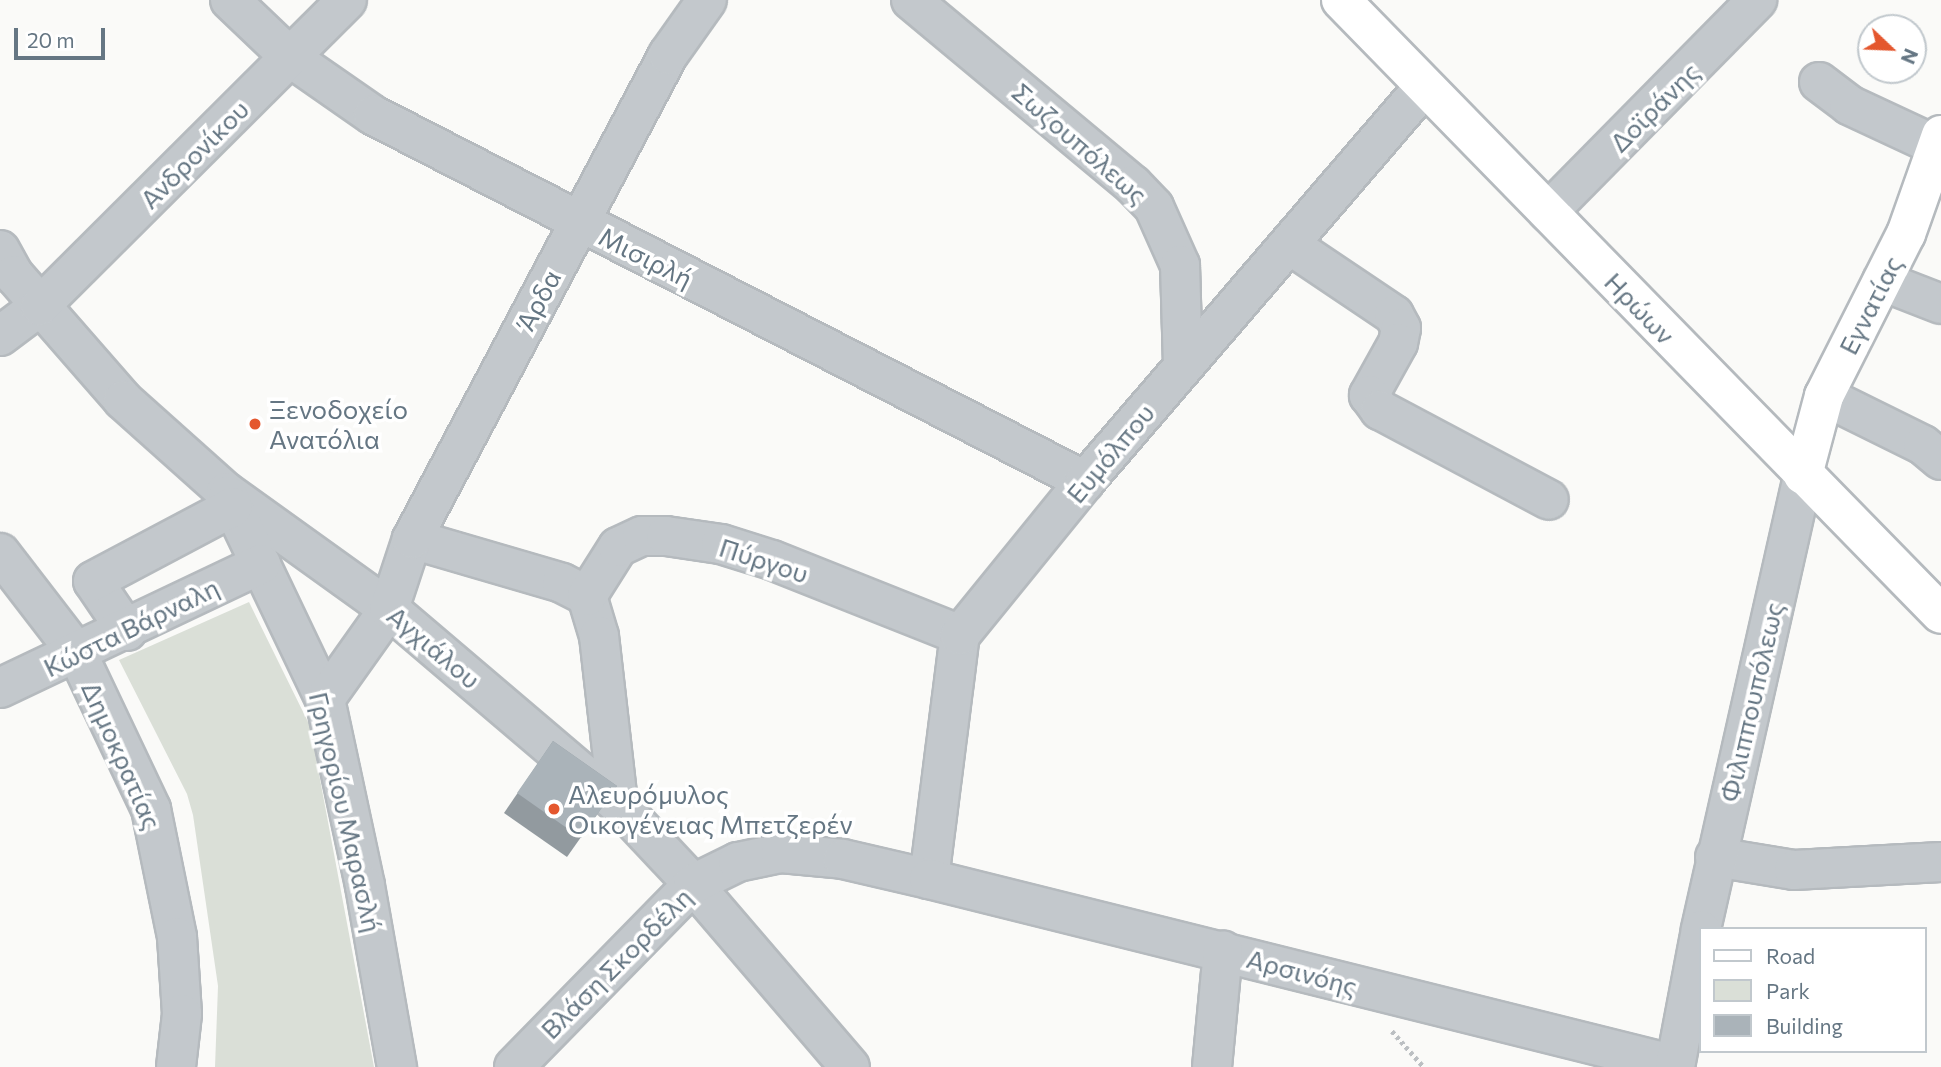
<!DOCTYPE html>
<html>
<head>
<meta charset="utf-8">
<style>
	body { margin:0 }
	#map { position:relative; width:1941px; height:1067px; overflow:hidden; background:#fafaf8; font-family:Commissioner,sans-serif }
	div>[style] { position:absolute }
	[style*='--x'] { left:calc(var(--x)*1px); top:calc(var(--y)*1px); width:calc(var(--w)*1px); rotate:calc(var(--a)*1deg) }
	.green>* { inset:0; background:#dadfd7 }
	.path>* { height:4.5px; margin-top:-2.25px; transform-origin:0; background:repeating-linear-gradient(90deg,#bbbfc2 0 3.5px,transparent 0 7px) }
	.roads { filter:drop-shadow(2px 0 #b5babe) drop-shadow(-2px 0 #b5babe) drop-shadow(0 2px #b5babe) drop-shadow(0 -2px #b5babe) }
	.minor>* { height:38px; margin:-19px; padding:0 19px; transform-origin:19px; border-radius:19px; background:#c3c8cc }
	.major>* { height:38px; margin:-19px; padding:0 19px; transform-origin:19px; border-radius:19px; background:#fff }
	.wall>* { inset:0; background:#929a9f }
	.building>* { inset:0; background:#aab3b9 }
	.dots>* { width:19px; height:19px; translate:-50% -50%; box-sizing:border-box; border:4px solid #fff; border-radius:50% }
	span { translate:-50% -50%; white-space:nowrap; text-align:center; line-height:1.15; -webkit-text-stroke:7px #fff; paint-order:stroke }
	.street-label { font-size:26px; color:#657683 }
	.poi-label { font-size:26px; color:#657683 }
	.left { translate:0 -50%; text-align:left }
	.legend { position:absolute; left:1699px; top:927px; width:228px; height:126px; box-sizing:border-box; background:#fff; border:2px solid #c1c8cd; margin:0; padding:9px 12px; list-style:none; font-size:21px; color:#657683 }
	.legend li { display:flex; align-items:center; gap:14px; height:35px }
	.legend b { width:35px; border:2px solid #c1c8cd }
	.north { position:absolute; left:1857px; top:14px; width:70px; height:70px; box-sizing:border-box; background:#fff; border:2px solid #c1c8cd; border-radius:50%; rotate:113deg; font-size:19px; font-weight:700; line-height:28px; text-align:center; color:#657683 }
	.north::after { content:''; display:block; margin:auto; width:24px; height:32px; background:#e4572e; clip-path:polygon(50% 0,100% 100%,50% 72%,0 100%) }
	.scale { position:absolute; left:14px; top:28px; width:91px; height:32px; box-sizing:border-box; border:4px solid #657683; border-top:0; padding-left:9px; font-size:21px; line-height:24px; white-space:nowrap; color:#657683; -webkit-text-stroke:5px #fff; paint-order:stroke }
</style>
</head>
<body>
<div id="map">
	<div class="green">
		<i style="clip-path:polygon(249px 602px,310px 726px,374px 1067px,215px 1067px,218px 986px,193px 815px,187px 794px,119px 660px)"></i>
	</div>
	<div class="path">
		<i style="--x:1392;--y:1031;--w:48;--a:48.4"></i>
	</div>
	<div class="roads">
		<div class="minor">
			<i style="--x:230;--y:0;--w:84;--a:43.6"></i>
			<i style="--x:291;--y:58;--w:100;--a:34.8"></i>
			<i style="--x:373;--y:115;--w:801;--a:27.21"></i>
			<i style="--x:911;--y:0;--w:289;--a:39.8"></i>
			<i style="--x:1133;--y:185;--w:30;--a:46"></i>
			<i style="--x:1154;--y:207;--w:64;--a:65.9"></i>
			<i style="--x:1180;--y:265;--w:101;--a:88.3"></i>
			<i style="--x:1819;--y:82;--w:38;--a:37"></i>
			<i style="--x:1849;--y:105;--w:97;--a:25"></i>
			<i style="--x:1548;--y:212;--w:298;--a:-45.4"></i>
			<i style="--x:1290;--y:245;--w:125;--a:33.9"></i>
			<i style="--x:1394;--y:315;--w:15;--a:62"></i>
			<i style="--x:1401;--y:328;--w:15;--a:101"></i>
			<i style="--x:1398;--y:343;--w:60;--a:119.1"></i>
			<i style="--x:1369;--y:395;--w:19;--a:54"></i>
			<i style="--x:1380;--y:410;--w:191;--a:28"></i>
			<i style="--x:0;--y:250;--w:29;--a:61"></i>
			<i style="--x:14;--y:275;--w:166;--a:48.9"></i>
			<i style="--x:123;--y:400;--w:138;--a:41.8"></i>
			<i style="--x:226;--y:492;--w:201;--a:35.7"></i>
			<i style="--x:389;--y:609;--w:301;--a:40.4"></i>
			<i style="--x:618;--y:804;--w:110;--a:46.8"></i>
			<i style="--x:693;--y:884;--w:241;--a:49.4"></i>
			<i style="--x:1882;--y:281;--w:63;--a:21.3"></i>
			<i style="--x:0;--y:336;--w:50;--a:-36.9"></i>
			<i style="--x:40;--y:306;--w:433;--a:-44.9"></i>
			<i style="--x:1824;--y:396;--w:110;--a:26.3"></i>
			<i style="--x:1923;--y:445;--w:23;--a:40"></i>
			<i style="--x:228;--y:496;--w:225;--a:64.5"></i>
			<i style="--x:325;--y:699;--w:191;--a:77.9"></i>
			<i style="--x:365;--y:886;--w:184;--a:80"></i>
			<i style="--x:412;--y:539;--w:156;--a:16.3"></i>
			<i style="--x:562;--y:583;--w:28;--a:27"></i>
			<i style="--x:587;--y:596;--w:42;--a:73.3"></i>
			<i style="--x:599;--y:636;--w:169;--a:83.5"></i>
			<i style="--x:0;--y:553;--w:126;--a:52.4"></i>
			<i style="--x:77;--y:653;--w:173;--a:64.6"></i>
			<i style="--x:151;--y:809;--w:131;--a:78.5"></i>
			<i style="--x:177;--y:937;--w:77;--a:86.3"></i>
			<i style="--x:182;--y:1014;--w:53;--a:96.5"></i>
			<i style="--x:587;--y:596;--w:58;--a:-57.7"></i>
			<i style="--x:618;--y:547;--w:26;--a:-25"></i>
			<i style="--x:642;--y:536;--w:24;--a:0"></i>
			<i style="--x:666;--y:536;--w:56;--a:8.3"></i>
			<i style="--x:721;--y:544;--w:53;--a:17.4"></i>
			<i style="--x:772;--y:560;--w:202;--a:21.7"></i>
			<i style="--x:127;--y:631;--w:60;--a:-124.2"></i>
			<i style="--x:93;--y:581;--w:158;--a:-27.9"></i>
			<i style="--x:0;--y:688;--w:289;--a:-25.4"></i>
			<i style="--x:325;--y:699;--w:110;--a:-54.6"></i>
			<i style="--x:389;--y:609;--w:74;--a:-71.8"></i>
			<i style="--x:412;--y:539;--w:548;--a:-62.12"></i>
			<i style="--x:668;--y:55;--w:67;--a:-54.7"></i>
			<i style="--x:1715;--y:857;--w:80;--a:9.3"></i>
			<i style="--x:1794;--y:870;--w:147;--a:-3.1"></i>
			<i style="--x:929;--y:879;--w:246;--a:-82.8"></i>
			<i style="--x:960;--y:635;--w:198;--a:-50.9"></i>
			<i style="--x:1085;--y:481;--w:520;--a:-49.29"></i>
			<i style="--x:1701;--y:929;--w:465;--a:-77.3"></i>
			<i style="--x:514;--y:1067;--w:256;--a:-45.6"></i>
			<i style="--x:693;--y:884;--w:50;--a:-26.1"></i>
			<i style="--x:738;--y:862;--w:44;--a:-11.8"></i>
			<i style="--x:781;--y:853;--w:62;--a:5.5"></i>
			<i style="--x:843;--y:859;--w:88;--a:13.1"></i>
			<i style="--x:929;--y:879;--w:769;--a:14"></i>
			<i style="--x:1212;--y:1067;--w:117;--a:-84.6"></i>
			<i style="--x:1675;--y:1067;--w:139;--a:-79.3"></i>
		</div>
		<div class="major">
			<i style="--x:1341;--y:0;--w:858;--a:45.66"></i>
			<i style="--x:1803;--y:475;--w:82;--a:-75.1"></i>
			<i style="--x:1824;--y:396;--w:182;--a:-63.2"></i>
			<i style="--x:1906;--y:234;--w:105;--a:-70.5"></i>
		</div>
	</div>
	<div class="wall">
		<i style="clip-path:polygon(553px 741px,617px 786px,567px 857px,504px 813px)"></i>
	</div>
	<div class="building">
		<i style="clip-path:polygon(553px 741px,617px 786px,581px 838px,517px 793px)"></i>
	</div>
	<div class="dots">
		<i style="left:255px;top:424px;background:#e4572e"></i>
		<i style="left:554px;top:809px;background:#e4572e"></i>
	</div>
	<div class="street-label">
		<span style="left:1654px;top:107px;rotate:-45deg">Δοϊράνης</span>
		<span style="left:1080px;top:143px;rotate:41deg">Σωζουπόλεως</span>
		<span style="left:194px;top:154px;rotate:-45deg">Ανδρονίκου</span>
		<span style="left:646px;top:257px;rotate:27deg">Μισιρλή</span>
		<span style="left:538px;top:300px;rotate:-62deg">Άρδα</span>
		<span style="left:1870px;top:305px;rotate:-63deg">Εγνατίας</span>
		<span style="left:1640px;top:308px;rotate:46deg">Ηρώων</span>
		<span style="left:1110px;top:453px;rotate:-50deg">Ευμόλπου</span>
		<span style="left:764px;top:560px;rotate:18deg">Πύργου</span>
		<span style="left:131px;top:627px;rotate:-26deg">Κώστα Βάρναλη</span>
		<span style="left:434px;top:647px;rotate:40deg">Αγχιάλου</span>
		<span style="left:1751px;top:702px;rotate:-77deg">Φιλιππουπόλεως</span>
		<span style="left:122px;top:755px;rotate:66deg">Δημοκρατίας</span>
		<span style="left:346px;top:812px;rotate:77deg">Γρηγορίου Μαρασλή</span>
		<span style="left:616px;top:963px;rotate:-45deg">Βλάση Σκορδέλη</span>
		<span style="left:1302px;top:972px;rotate:15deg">Αρσινόης</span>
	</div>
	<div class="poi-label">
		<span class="left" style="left:269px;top:424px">Ξενοδοχείο<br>Ανατόλια</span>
		<span class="left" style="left:568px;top:809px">Αλευρόμυλος<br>Οικογένειας Μπετζερέν</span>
	</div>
	<ul class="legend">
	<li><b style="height:9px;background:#fff"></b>Road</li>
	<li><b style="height:19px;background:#dadfd7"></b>Park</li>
	<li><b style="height:19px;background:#aab3b9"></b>Building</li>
	</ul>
	<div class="north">N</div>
	<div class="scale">20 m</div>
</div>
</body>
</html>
